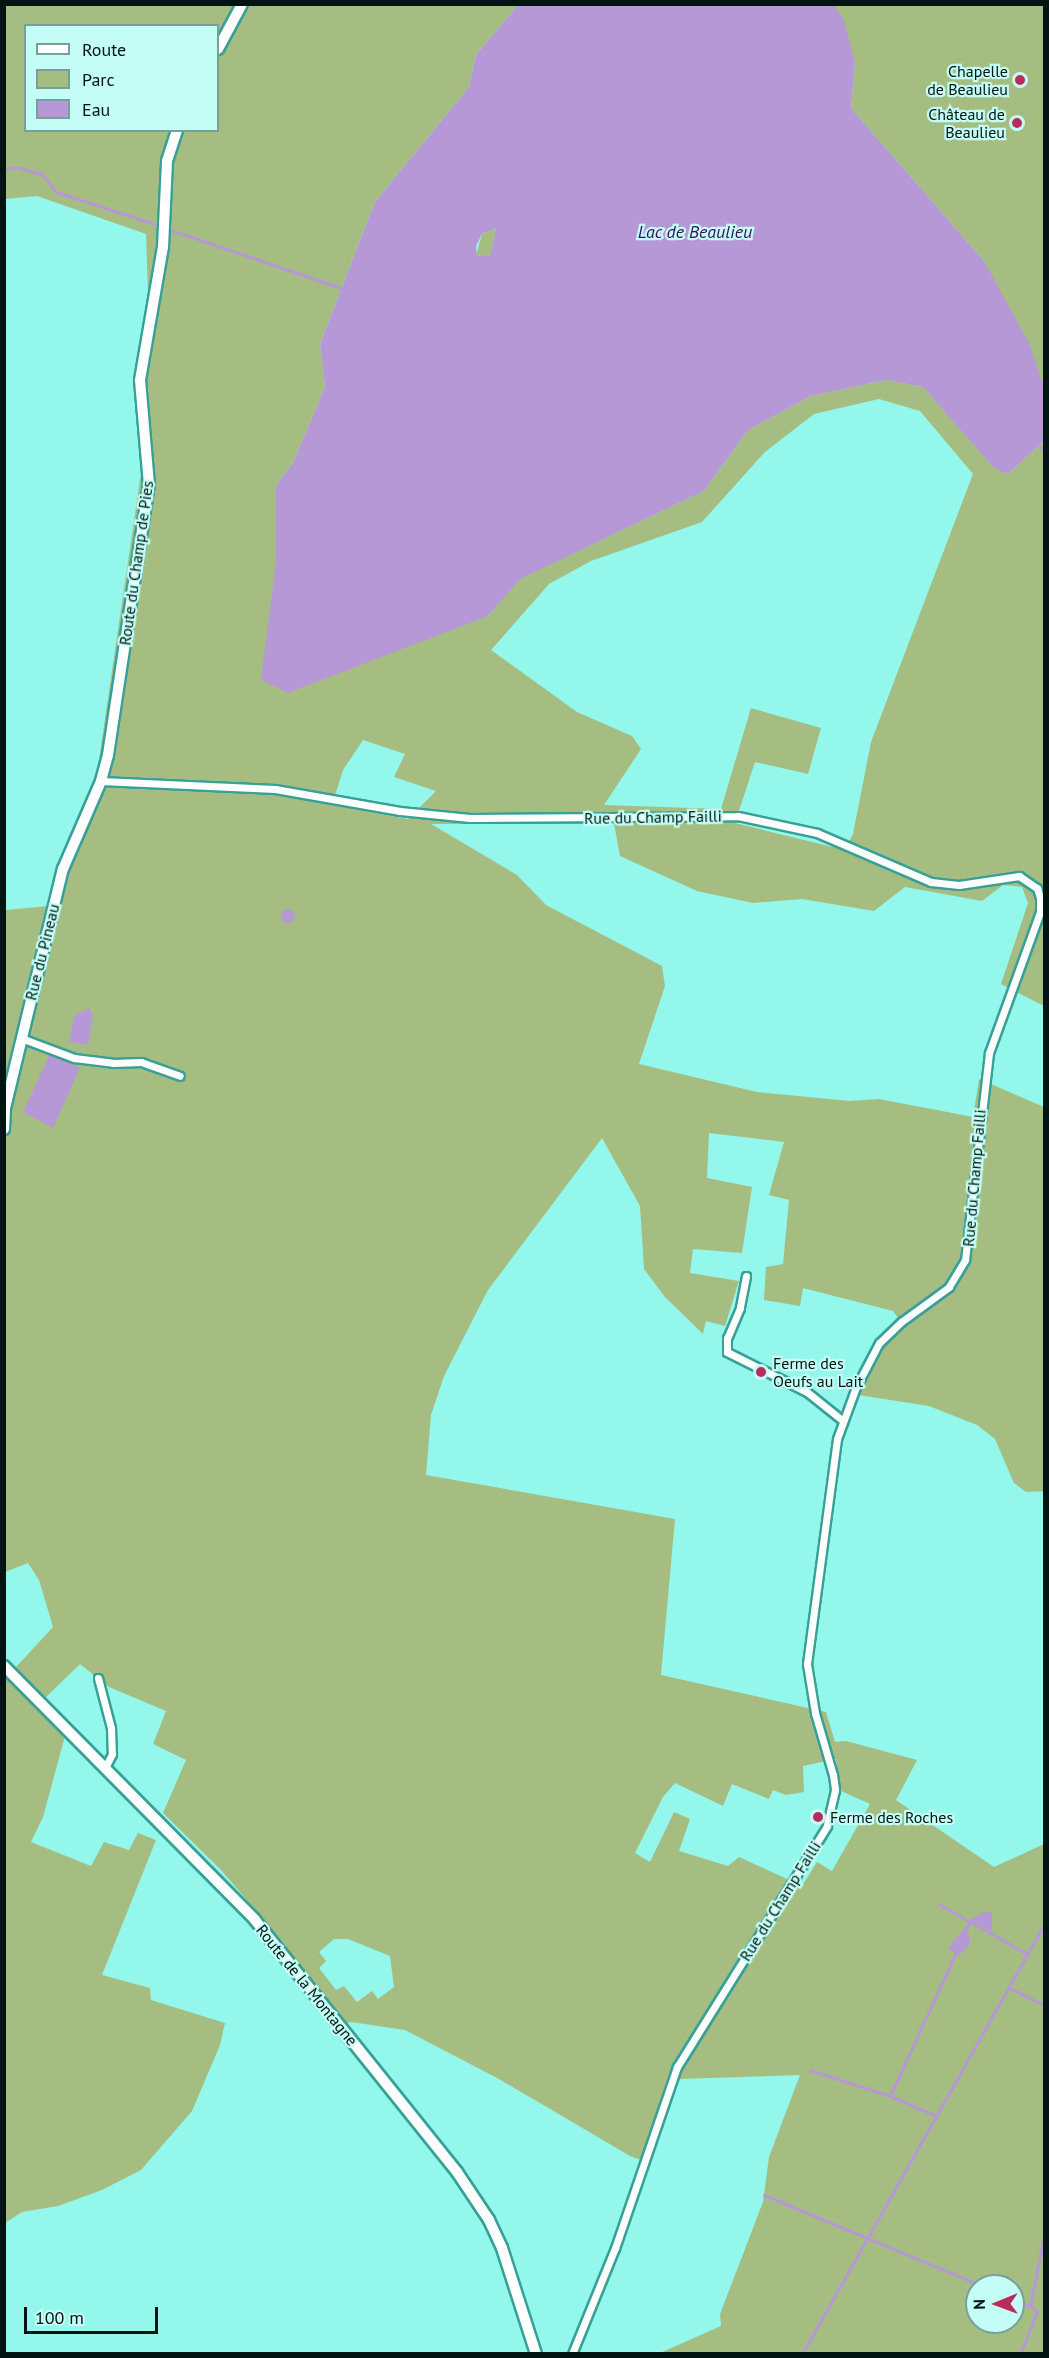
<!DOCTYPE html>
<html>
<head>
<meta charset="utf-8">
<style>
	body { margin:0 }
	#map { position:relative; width:1049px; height:2358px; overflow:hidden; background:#93f7ec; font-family:"PT Sans",sans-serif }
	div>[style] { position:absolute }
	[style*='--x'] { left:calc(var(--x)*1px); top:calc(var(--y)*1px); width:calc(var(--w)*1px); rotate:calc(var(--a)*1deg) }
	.green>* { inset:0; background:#a5bd81 }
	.water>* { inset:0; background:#b698d6 }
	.round { border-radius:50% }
	.stream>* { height:3px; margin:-1.5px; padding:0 1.5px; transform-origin:1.5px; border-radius:1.5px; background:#b698d6 }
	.roads { filter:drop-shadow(2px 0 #37a197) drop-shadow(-2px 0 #37a197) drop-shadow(0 2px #37a197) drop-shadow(0 -2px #37a197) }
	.street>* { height:7px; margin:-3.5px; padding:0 3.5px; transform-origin:3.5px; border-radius:3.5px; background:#fff }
	.secondary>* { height:10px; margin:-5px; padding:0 5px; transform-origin:5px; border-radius:5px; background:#fff }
	.dots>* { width:16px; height:16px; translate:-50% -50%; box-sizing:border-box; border:3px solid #c4fdf5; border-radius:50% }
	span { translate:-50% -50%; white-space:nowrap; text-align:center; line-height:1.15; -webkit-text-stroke:4.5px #c4fdf5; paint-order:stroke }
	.poi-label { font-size:16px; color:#011411 }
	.right { translate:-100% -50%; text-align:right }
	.left { translate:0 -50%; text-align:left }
	.street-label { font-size:16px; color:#011411 }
	.water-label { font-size:18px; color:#390f58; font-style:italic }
	.frame { position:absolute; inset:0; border:6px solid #011411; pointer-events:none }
	.legend { position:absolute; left:24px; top:24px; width:195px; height:108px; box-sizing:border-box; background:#c4fdf5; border:2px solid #76a09a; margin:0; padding:8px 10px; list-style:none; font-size:18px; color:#011411 }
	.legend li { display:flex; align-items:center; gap:12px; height:30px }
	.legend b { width:30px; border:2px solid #76a09a }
	.north { position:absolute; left:965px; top:2274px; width:60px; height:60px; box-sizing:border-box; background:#c4fdf5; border:2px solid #76a09a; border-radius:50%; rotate:269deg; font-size:16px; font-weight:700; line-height:24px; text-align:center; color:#011411 }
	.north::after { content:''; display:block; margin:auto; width:21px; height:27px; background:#b92b5b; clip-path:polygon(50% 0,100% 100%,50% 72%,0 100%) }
	.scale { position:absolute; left:24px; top:2307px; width:134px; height:27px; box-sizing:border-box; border:3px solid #011411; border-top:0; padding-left:8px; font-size:18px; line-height:21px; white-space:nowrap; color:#011411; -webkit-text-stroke:4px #c4fdf5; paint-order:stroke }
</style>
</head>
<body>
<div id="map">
	<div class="green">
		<i style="clip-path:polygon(evenodd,5px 5px,518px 5px,476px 55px,469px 87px,375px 202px,320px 344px,325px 387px,293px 463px,276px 485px,276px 560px,488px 616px,519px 579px,704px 491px,748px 430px,811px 396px,886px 380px,923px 387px,993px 466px,1004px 473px,1009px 473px,1044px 441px,1044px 1006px,1001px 984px,1028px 903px,1022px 887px,1003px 885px,982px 901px,905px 887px,874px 911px,802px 899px,753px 903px,697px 891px,620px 856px,614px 824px,431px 824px,517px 875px,546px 905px,662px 966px,665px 986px,639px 1064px,757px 1092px,849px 1101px,879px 1099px,973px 1117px,979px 1079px,1044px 1107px,1044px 1491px,1026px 1492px,1014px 1483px,995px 1439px,977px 1425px,929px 1406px,858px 1395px,882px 1349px,904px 1326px,893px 1311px,803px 1288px,800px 1306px,764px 1300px,766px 1267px,783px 1264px,789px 1200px,769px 1195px,784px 1142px,709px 1133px,707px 1178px,752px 1187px,742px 1253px,693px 1249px,690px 1273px,739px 1281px,725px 1326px,706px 1321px,703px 1334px,665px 1297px,644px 1269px,640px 1206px,602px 1138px,488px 1290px,444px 1376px,431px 1415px,426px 1475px,675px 1519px,661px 1675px,826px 1712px,835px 1742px,846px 1741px,917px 1760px,896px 1800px,994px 1867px,1044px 1844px,1044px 2353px,660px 2353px,721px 2326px,720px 2314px,763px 2202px,769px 2157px,800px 2075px,679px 2079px,649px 2163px,630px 2156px,499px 2079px,405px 2030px,351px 2022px,332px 2026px,276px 1957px,287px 1947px,221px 1870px,163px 1813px,186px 1760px,153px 1744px,166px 1711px,109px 1687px,80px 1664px,44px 1699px,16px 1667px,53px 1627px,39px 1580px,28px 1563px,5px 1572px,5px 859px,5px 910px,49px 906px,61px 857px,96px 780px,141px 473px,136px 373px,148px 293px,146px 234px,37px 196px,5px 199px,5px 5px,26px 26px,218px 26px,218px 130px,26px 130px,26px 26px,5px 5px,879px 399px,920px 411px,973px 474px,871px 742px,853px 834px,845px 850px,735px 823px,755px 762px,808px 774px,821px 728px,751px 708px,721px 809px,604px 805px,641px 749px,632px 736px,577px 712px,491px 650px,549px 584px,591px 561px,702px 522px,765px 452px,814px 414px,879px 399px,5px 5px,363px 740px,405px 754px,394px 777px,436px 791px,408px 819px,332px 805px,343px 770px,363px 740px,5px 5px,836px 1759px,839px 1790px,870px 1804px,832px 1871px,817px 1862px,802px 1886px,739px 1857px,728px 1866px,679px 1851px,690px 1819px,674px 1812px,650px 1862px,635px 1853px,663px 1797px,675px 1783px,723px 1806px,732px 1784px,769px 1799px,773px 1790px,786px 1795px,804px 1792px,803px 1766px,836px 1759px,5px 5px,334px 1939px,348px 1939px,390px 1956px,394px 1987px,378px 1999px,372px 1991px,357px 2002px,344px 1986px,336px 1990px,319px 1968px,326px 1961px,319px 1952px,334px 1939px,5px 5px,977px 2286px,1013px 2286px,1013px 2322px,977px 2322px,977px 2286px)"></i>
		<i style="clip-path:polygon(833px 5px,1044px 5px,1044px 388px,984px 261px,851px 108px,855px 62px)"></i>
		<i style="clip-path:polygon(496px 228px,490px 257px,476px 256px,482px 234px)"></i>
		<i style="clip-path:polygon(5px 1676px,65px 1736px,43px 1817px,31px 1842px,91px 1866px,104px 1842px,129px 1850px,138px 1833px,156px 1840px,102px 1975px,150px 1988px,151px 2000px,225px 2023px,220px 2045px,192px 2111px,141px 2170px,102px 2190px,58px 2206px,22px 2212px,5px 2223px)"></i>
	</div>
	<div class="water">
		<i style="clip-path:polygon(evenodd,518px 5px,833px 5px,843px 18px,855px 62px,851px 108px,984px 261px,1030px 345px,1044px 388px,1044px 441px,1009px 473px,1004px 473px,993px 467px,923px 387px,886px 380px,811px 396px,748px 430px,704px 491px,520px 579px,488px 616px,288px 693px,261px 680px,276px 561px,276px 485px,293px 463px,325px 387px,320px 344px,375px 202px,469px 87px,476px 55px,518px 5px,496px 228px,490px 256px,477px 256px,476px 246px,482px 234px,496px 228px)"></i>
		<i class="round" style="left:281px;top:909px;width:14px;height:14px"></i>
		<i style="clip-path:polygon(89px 1008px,93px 1016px,88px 1045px,69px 1042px,74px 1016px)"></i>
		<i style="clip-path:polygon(50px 1054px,80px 1068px,53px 1128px,23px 1112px)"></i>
		<i style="clip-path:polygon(992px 1912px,992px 1932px,971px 1920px,982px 1913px)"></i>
		<i style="clip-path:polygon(967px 1925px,970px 1944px,958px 1956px,948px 1948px)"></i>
	</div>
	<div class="stream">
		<i style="--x:4;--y:169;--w:12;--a:-9"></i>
		<i style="--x:16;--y:167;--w:27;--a:15"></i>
		<i style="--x:42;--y:174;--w:23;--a:52"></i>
		<i style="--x:56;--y:192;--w:104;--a:17.9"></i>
		<i style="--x:171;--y:230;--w:183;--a:18.8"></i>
		<i style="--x:1040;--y:447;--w:4;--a:34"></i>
		<i style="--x:939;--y:1904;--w:101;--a:29.6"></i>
		<i style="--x:967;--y:1928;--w:9;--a:-63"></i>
		<i style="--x:1010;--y:1988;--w:38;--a:27"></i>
		<i style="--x:810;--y:2070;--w:84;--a:18"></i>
		<i style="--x:890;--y:2096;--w:51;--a:23.1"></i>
		<i style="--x:890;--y:2096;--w:161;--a:-65.3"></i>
		<i style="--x:764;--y:2195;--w:237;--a:22.6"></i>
		<i style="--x:1013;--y:2299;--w:18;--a:22"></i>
		<i style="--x:802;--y:2354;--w:493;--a:-60.6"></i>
		<i style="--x:1020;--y:2354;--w:46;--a:-68.4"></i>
		<i style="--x:1037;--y:2311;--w:9;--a:-144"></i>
		<i style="--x:1030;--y:2306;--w:71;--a:-78.7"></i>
	</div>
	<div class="roads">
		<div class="street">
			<i style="--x:101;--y:781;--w:174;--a:2.6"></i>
			<i style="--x:275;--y:789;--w:127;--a:10"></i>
			<i style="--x:400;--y:811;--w:70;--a:5.7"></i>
			<i style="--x:470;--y:818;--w:268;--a:-0.4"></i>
			<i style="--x:738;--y:816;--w:81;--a:12.1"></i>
			<i style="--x:817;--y:833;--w:124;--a:23.3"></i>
			<i style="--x:931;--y:882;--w:28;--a:6"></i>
			<i style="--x:959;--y:885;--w:61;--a:-8.5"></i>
			<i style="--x:1019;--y:876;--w:22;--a:34"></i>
			<i style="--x:1037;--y:888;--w:10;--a:73"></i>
			<i style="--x:1040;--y:898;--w:14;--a:90"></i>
			<i style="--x:1040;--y:912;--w:150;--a:109.9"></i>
			<i style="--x:989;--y:1053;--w:208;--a:96.6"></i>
			<i style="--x:965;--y:1260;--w:31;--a:121"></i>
			<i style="--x:949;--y:1287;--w:59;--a:143.9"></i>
			<i style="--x:901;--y:1322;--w:30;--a:136"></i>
			<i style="--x:879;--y:1343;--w:50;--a:117.6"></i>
			<i style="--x:856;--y:1387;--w:55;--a:110.1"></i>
			<i style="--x:837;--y:1439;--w:227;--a:97.6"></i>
			<i style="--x:807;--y:1664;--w:50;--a:80.7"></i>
			<i style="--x:815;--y:1713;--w:65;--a:73.8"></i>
			<i style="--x:833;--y:1775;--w:15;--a:82"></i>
			<i style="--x:835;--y:1790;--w:37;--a:103"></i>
			<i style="--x:827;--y:1826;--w:284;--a:121.9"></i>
			<i style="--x:677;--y:2067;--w:191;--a:108.9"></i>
			<i style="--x:615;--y:2248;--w:114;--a:112.1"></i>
			<i style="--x:21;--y:1038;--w:57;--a:20.7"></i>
			<i style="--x:74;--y:1058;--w:39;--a:7"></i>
			<i style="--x:113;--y:1063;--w:28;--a:-2"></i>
			<i style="--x:141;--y:1062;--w:41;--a:19.7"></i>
			<i style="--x:746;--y:1276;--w:33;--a:101"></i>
			<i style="--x:740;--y:1308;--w:33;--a:113"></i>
			<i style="--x:727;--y:1338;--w:14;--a:90"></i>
			<i style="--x:727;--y:1352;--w:89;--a:26.6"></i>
			<i style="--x:807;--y:1392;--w:45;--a:38.7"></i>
			<i style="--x:98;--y:1678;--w:52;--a:75.4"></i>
			<i style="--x:111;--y:1728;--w:26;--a:88"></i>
			<i style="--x:112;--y:1754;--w:13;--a:117"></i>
		</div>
		<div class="secondary">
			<i style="--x:218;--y:49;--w:51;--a:-61.9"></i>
			<i style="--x:4;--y:1129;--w:21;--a:-87"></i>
			<i style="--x:5;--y:1108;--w:246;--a:-76.4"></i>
			<i style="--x:63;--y:869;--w:96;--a:-66.6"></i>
			<i style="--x:101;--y:781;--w:27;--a:-75"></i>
			<i style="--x:108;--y:755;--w:273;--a:-81.4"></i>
			<i style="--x:149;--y:485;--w:105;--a:-94.9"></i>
			<i style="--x:140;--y:380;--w:135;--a:-80.2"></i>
			<i style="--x:163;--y:247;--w:86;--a:-87.3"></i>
			<i style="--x:167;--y:161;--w:33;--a:-72"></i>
			<i style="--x:4;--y:1666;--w:357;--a:45.3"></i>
			<i style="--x:255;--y:1920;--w:323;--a:51.3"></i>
			<i style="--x:457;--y:2172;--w:58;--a:56.3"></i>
			<i style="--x:489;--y:2220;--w:31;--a:65"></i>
			<i style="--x:502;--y:2248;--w:111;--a:72.2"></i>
		</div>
	</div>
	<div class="dots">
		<i style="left:1020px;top:80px;background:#b92b5b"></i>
		<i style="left:1017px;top:123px;background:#b92b5b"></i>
		<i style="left:761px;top:1372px;background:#b92b5b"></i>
		<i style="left:818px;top:1817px;background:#b92b5b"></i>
	</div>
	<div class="poi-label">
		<span class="right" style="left:1008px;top:80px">Chapelle<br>de Beaulieu</span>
		<span class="right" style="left:1005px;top:123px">Château de<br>Beaulieu</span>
		<span class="left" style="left:773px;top:1372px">Ferme des<br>Oeufs au Lait</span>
		<span class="left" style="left:830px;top:1817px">Ferme des Roches</span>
	</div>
	<div class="street-label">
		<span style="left:136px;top:563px;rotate:-82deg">Route du Champ de Pies</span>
		<span style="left:653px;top:817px;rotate:-1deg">Rue du Champ Failli</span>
		<span style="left:42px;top:952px;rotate:-76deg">Rue du Pineau</span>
		<span style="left:974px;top:1178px;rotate:-85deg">Rue du Champ Failli</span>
		<span style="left:780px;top:1901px;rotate:-58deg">Rue du Champ Failli</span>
		<span style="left:307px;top:1985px;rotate:51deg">Route de la Montagne</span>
	</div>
	<div class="water-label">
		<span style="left:695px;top:232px">Lac de Beaulieu</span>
	</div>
	<div class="frame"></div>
	<ul class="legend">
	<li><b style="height:8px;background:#fff"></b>Route</li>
	<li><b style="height:16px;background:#a5bd81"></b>Parc</li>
	<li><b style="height:16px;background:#b698d6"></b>Eau</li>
	</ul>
	<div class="north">N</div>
	<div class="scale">100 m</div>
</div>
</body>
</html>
